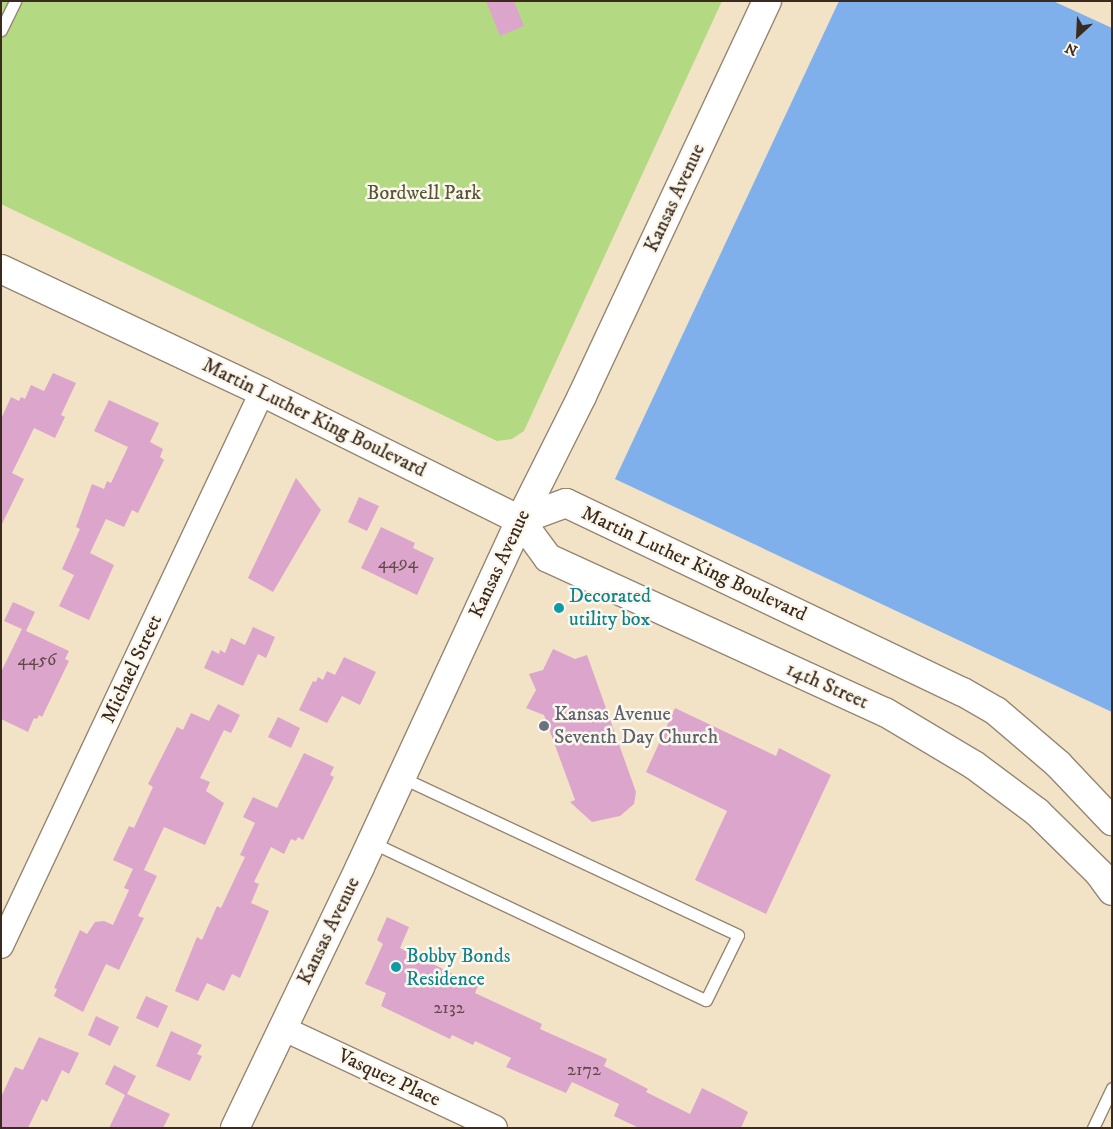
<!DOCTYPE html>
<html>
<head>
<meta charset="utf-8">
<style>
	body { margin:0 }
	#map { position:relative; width:1113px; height:1129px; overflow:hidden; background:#f2e2c6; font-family:"IM FELL DW Pica",serif }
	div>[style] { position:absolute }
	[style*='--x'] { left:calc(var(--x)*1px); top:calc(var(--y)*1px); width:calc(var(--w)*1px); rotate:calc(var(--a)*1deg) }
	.green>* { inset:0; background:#b3d983 }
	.water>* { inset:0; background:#7fb0eb }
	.building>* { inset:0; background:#dca6cc }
	.roads { filter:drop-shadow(1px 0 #968672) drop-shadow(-1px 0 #968672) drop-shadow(0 1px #968672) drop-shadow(0 -1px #968672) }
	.service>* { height:11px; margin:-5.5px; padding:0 5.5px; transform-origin:5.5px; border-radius:5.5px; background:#fff }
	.minor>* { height:24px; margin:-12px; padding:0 12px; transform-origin:12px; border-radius:12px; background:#fff }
	.tertiary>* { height:28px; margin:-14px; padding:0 14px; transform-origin:14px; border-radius:14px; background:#fff }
	.primary>* { height:28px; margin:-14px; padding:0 14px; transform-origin:14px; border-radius:14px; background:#fff }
	.dots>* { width:14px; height:14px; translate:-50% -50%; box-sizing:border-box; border:2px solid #fbf7ec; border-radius:50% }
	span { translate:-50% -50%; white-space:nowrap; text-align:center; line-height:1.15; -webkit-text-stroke:5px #fbf7ec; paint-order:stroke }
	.number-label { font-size:18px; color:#63494a }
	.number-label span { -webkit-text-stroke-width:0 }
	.park-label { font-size:20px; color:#595637 }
	.street-label { font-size:20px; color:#3b2a1e }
	.culture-label { font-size:20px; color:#0d838f }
	.left { translate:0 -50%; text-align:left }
	.worship-label { font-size:20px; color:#5b616d }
	.frame { position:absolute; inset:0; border:2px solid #3b2a1e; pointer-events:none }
	.north { position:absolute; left:1053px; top:10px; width:50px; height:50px; -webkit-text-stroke:4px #fbf7ec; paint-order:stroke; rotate:205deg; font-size:14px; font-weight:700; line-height:20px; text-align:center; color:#3b2a1e }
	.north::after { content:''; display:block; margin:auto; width:18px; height:22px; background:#3b2a1e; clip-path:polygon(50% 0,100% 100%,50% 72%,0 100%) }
</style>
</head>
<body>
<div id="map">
	<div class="green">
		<i style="clip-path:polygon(1px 1px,722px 1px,524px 431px,512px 439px,497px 441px,1px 204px)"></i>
	</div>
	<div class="water">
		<i style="clip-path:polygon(839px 1px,1053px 1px,1112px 28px,1112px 712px,615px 479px)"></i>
	</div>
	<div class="building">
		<i style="clip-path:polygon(486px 1px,514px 1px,524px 26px,500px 36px)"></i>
		<i style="clip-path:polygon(53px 373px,76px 383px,61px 415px,65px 417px,55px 438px,34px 428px,12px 473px,24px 479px,1px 526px,1px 419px,11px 397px,19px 401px,21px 397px,25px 399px,31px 385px,44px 391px)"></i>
		<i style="clip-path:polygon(109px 400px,159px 423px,150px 442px,163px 449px,160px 457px,164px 460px,138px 513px,132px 510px,124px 527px,106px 519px,90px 553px,114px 565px,89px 620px,59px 606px,74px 575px,62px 569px,80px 529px,76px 527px,92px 484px,104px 489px,107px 481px,111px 483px,128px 447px,94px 431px)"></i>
		<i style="clip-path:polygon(296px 478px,321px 510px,273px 592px,248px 578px)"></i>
		<i style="clip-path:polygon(359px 497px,379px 506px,367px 531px,348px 522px)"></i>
		<i style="clip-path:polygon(381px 527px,415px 543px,413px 548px,434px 558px,417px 595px,361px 568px)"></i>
		<i style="clip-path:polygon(13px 602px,35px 612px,26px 631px,69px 651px,65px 659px,69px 661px,42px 717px,39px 715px,37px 719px,34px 718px,28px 732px,1px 719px,1px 672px,22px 629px,4px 621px)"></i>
		<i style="clip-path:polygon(253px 627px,275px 637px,266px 658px,258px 654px,243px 686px,204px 668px,212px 650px,219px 654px,220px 650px,225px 653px,231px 638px,245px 645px)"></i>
		<i style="clip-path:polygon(553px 649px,575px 659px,587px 655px,636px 792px,634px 804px,620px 816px,592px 822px,570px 802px,575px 800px,544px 715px,526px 708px,536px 690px,529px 674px,543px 670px)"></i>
		<i style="clip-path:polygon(344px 657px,376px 672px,360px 705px,342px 696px,327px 723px,299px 710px,313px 681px,316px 682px,318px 677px,323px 680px,327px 671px,335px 675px)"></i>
		<i style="clip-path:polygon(218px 704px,240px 715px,231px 733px,224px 730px,200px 778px,210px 782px,206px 791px,224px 803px,205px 845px,164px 827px,144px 870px,157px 876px,138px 916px,144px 918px,119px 970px,106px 964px,83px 1012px,54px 996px,57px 989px,54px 988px,80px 930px,87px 934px,95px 922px,104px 921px,113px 925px,129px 890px,124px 888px,133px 869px,113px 860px,129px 826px,134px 828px,153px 787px,148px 784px,177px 727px,183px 730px,191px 713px,209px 721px)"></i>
		<i style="clip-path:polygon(675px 708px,776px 756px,779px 748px,831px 775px,766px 914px,695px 880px,727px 811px,646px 772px)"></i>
		<i style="clip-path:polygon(278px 717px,300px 728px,291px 748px,268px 737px)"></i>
		<i style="clip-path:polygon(304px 753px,334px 767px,330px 775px,334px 777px,303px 840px,298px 837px,296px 841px,291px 839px,284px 854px,271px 847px,254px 882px,259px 884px,251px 903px,269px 911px,240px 978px,232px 974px,224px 991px,207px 983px,198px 1001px,175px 991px,197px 937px,202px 940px,217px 906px,221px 908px,245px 857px,240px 855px,255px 823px,243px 817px,253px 797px,277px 808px)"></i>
		<i style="clip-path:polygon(387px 917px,409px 927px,400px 948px,478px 986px,475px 993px,542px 1024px,540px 1029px,607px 1059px,604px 1066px,648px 1089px,646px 1092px,690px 1114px,702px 1088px,724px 1099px,748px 1112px,741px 1128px,639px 1128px,614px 1116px,619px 1104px,572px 1082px,566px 1093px,506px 1067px,511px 1058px,475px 1041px,473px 1045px,452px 1035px,450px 1039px,381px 1006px,386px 993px,365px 984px,383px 944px,377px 940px)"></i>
		<i style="clip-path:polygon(146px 996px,168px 1006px,158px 1028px,136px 1018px)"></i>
		<i style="clip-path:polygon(96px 1016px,119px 1027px,110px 1046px,88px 1035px)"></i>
		<i style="clip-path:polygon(171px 1031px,202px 1045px,197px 1054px,202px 1056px,190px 1081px,156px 1066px)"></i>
		<i style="clip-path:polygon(39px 1037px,79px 1053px,69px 1074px,62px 1070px,47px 1102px,42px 1099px,28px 1128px,1px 1128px,1px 1097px,15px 1067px,23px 1070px)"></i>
		<i style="clip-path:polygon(114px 1065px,136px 1076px,127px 1094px,170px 1114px,163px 1128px,109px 1128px,125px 1095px,105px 1084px)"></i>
	</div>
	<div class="roads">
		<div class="service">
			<i style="--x:1;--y:30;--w:32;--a:-64"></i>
			<i style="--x:371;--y:842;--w:370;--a:25.3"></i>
			<i style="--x:706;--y:1000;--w:72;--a:-63.8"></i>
			<i style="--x:738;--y:935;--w:372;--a:-154.9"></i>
			<i style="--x:1093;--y:1128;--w:44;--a:-64.6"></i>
		</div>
		<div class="minor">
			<i style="--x:1;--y:946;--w:612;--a:-64.77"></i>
			<i style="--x:282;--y:1028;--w:235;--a:25.1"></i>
		</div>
		<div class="tertiary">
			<i style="--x:235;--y:1128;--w:289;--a:-64.4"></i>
			<i style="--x:360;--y:867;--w:382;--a:-65.2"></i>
			<i style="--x:520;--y:520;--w:139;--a:-63.4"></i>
			<i style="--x:582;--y:396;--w:436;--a:-64.9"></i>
		</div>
		<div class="primary">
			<i style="--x:1;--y:269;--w:289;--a:25.2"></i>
			<i style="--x:262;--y:392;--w:288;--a:26.4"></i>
			<i style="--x:520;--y:520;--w:49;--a:-20.3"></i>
			<i style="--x:566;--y:503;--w:440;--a:25.5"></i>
			<i style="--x:963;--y:692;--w:38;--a:30"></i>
			<i style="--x:996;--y:711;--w:82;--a:40.5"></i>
			<i style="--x:1058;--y:764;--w:79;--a:46.5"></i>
			<i style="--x:520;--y:520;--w:47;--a:53.6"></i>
			<i style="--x:548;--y:558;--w:371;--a:24.6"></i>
			<i style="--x:885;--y:712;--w:104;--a:30.8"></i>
			<i style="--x:974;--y:765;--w:79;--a:36.7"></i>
			<i style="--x:1037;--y:812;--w:87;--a:44.5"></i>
			<i style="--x:1099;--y:873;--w:22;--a:54"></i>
		</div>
	</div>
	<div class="dots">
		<i style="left:559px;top:608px;background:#0f9aa8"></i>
		<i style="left:544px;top:726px;background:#6b7280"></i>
		<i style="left:396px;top:967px;background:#0f9aa8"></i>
	</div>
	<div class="number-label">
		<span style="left:398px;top:563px">4494</span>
		<span style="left:37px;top:660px">4456</span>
		<span style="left:449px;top:1008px">2132</span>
		<span style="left:584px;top:1070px">2172</span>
	</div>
	<div class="park-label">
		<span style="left:424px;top:193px">Bordwell Park</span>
	</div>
	<div class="street-label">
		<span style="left:675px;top:198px;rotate:-65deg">Kansas Avenue</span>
		<span style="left:314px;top:418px;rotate:26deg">Martin Luther King Boulevard</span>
		<span style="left:500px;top:564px;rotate:-65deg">Kansas Avenue</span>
		<span style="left:694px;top:564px;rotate:25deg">Martin Luther King Boulevard</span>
		<span style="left:132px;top:669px;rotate:-65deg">Michael Street</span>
		<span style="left:827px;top:686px;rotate:24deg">14th Street</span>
		<span style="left:329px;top:931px;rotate:-64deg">Kansas Avenue</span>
		<span style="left:389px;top:1078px;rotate:25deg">Vasquez Place</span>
	</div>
	<div class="culture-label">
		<span class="left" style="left:569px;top:608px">Decorated<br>utility box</span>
		<span class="left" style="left:406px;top:968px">Bobby Bonds<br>Residence</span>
	</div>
	<div class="worship-label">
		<span class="left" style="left:554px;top:726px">Kansas Avenue<br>Seventh Day Church</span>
	</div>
	<div class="frame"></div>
	<div class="north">N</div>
</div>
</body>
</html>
